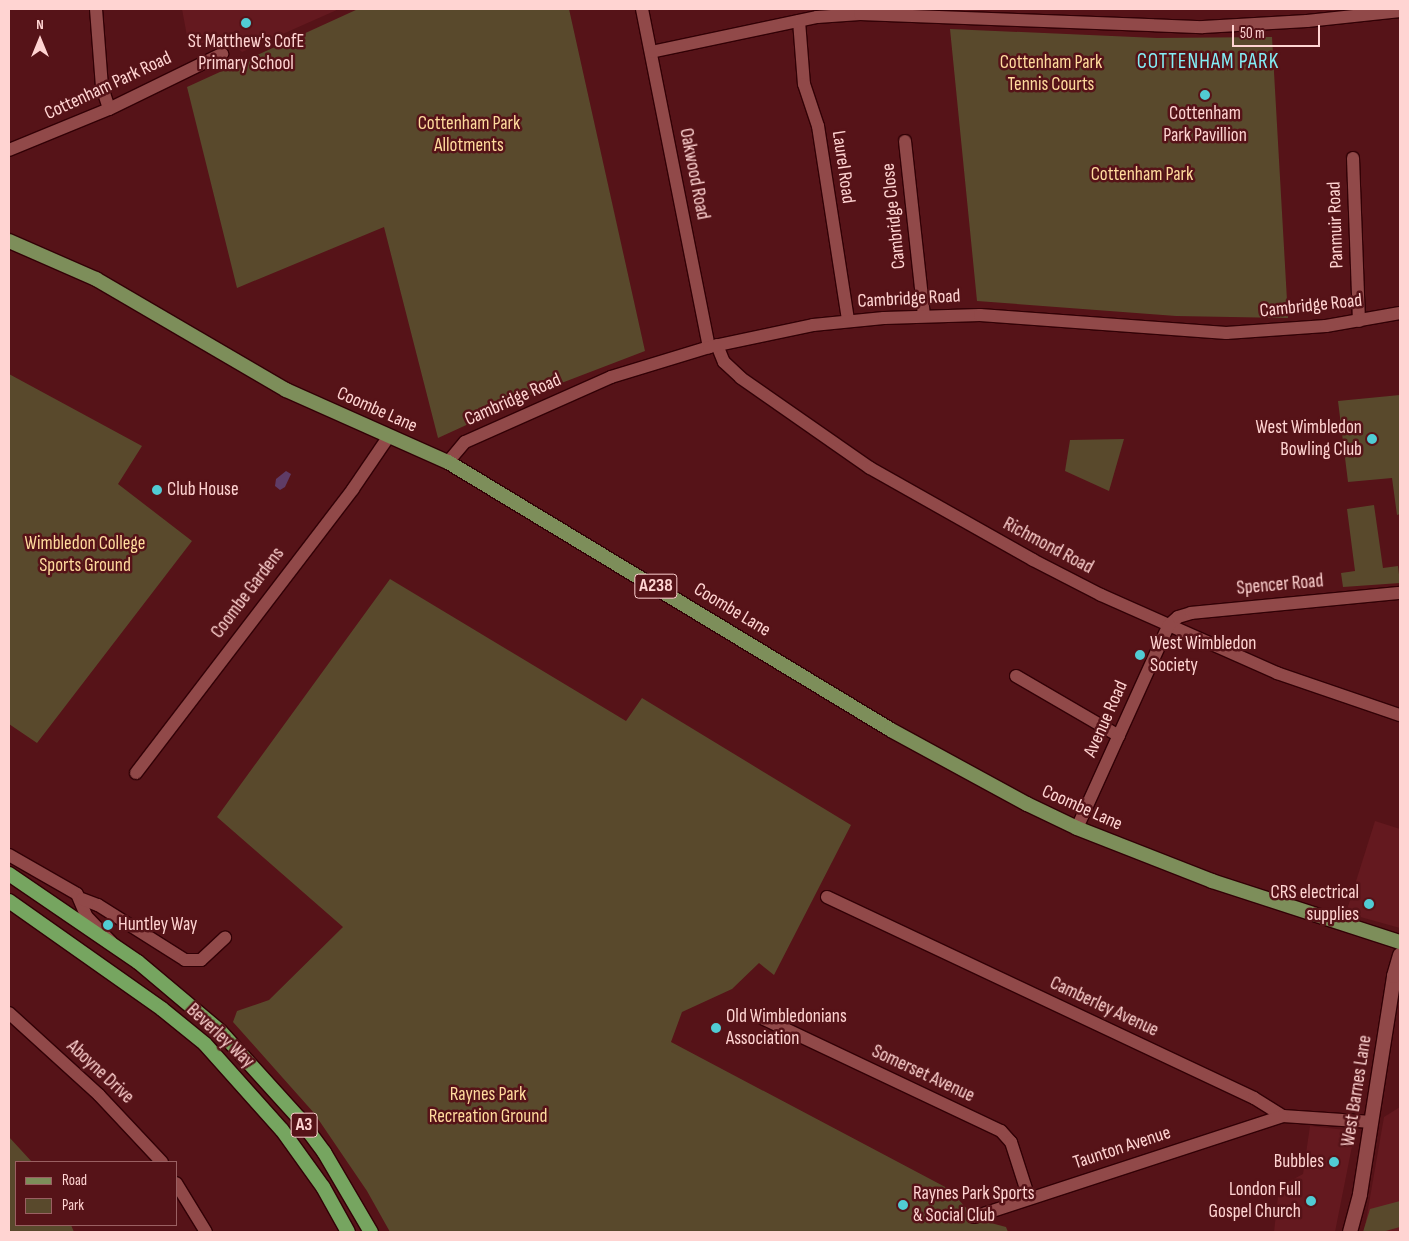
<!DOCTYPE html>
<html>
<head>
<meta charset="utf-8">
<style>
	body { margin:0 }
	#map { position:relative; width:1409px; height:1241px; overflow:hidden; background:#561318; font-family:"Sofia Sans Condensed",sans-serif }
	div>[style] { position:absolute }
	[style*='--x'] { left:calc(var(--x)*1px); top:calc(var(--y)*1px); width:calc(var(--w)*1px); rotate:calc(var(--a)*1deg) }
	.built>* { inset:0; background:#64191f }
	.green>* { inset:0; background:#59492c }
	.water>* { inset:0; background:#5f3c66 }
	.roads { filter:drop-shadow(1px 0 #320106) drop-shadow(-1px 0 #320106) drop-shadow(0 1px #320106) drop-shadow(0 -1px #320106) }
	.minor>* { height:12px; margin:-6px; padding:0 6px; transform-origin:6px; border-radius:6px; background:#914949 }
	.secondary>* { height:14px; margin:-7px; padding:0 7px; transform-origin:7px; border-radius:7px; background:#914949 }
	.primary>* { height:14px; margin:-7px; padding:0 7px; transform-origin:7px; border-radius:7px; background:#7d8e5a }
	.trunk>* { height:14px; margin:-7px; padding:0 7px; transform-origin:7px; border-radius:7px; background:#76a560 }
	.dots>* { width:14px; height:14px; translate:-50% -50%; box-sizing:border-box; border:2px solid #561318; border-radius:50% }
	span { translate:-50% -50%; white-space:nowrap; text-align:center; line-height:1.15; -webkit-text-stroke:5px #561318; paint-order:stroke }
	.shield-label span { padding:1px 4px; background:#561318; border:1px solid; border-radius:4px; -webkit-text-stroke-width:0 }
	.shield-label { font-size:18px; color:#ffd4d2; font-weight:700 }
	.poi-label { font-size:19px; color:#ffd4d2 }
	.right { translate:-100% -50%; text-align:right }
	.left { translate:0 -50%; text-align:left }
	.park-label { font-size:19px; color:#ffdb9d }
	.street-label { font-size:19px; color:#ffd4d2 }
	.quarter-label { font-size:21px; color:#83eef6; letter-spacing:1px }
	.frame { position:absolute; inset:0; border:10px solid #ffd4d2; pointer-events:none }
	.legend { position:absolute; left:15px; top:1161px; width:162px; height:65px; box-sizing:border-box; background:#561318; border:1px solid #9a6062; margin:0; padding:6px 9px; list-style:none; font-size:15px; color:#ffd4d2 }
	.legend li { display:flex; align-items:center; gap:10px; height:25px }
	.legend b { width:25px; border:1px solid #9a6062 }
	.north { position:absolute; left:15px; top:15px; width:50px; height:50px; -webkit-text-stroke:4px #561318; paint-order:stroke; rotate:0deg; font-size:14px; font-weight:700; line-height:20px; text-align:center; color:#ffd4d2 }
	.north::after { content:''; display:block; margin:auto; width:18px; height:22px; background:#ffd4d2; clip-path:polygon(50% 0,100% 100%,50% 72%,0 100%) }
	.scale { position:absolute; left:1232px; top:25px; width:88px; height:22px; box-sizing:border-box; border:2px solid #ffd4d2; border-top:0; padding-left:6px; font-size:15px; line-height:18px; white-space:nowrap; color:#ffd4d2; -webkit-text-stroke:4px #561318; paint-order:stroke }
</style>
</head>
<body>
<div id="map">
	<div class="built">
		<i style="clip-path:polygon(182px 9px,339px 9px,242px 52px,225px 37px,189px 47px)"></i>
		<i style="clip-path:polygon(1375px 821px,1400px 829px,1400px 928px,1346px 913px)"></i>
		<i style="clip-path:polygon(1400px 1107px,1400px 1232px,1364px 1232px,1384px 1117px)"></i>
		<i style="clip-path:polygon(1310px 1126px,1355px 1131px,1335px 1232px,1274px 1232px,1279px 1187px,1303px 1174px)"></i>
	</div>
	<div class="green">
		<i style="clip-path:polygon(358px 9px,569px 9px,645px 351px,538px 392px,438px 438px,384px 227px,237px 288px,187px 87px)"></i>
		<i style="clip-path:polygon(950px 29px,1157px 38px,1272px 37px,1288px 318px,1176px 316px,977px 301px)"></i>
		<i style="clip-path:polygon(9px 374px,142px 446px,118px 484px,192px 541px,37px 743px,9px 724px)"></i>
		<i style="clip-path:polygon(1400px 395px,1400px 514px,1397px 515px,1392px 478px,1348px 482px,1338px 401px)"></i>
		<i style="clip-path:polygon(1124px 439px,1109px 491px,1065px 471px,1070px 440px)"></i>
		<i style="clip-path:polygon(1374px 505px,1383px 568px,1398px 566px,1400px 583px,1343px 587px,1341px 573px,1355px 571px,1347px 509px)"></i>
		<i style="clip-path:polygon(390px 579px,626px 721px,642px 698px,851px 825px,774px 975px,759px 963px,732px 989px,682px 1012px,671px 1042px,949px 1189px,976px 1219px,1006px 1227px,1008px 1232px,390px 1232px,367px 1191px,314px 1113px,233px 1022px,237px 1011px,269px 1000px,343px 927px,217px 817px)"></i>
		<i style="clip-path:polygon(9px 1137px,32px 1162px,16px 1162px,16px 1225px,71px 1225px,74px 1232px,9px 1232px)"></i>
		<i style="clip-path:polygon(1400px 1201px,1400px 1227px,1382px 1232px,1363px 1232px,1370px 1209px)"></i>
	</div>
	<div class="water">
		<i style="clip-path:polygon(286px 471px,291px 474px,285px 487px,280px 490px,275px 486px,276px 479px)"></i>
	</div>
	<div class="roads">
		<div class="minor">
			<i style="--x:96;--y:9;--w:78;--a:85.6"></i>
			<i style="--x:102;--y:87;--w:23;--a:72"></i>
			<i style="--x:642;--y:9;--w:345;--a:78.8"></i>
			<i style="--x:799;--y:21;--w:63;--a:85.5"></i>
			<i style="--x:804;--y:84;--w:44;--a:71.6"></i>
			<i style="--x:818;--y:126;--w:196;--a:81.2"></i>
			<i style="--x:651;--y:52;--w:170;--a:-11.9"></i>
			<i style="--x:817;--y:17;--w:43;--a:-4"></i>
			<i style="--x:860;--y:14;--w:343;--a:2.2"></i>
			<i style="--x:1203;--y:27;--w:104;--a:-3.3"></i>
			<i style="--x:1307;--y:21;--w:94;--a:-6.1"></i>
			<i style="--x:905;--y:141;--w:176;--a:83.8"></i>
			<i style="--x:9;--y:150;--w:108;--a:-22.3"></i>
			<i style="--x:109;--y:109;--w:126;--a:-26"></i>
			<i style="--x:1353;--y:158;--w:163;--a:87.9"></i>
			<i style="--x:717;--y:345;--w:18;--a:68"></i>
			<i style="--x:724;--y:362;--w:23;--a:43"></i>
			<i style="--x:741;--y:378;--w:157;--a:34.9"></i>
			<i style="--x:870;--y:468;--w:187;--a:29.4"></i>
			<i style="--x:1033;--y:560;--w:76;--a:27.2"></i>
			<i style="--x:1101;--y:595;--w:193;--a:23.9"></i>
			<i style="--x:1277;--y:673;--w:130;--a:18.9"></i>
			<i style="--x:448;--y:462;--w:26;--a:-50"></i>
			<i style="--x:465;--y:442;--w:160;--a:-24"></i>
			<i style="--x:611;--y:377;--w:102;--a:-17"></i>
			<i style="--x:709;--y:347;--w:106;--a:-11.9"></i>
			<i style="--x:813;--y:325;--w:71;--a:-5.6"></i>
			<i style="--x:884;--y:318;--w:96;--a:-1.8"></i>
			<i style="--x:980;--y:315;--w:247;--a:4.2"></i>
			<i style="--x:1226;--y:333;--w:100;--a:-4"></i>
			<i style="--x:1326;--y:326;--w:75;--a:-10"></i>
			<i style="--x:1016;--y:676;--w:119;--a:30.2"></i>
			<i style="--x:136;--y:773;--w:357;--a:-52.6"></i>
			<i style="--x:353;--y:489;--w:64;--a:-55.8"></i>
			<i style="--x:1077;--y:828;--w:222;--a:-65.7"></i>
			<i style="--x:1168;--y:626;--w:13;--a:-42"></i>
			<i style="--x:1178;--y:617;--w:14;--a:-17"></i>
			<i style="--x:1191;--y:613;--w:210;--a:-5.5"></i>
			<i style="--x:9;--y:855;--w:78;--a:29.8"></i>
			<i style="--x:77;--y:894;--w:25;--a:67"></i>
			<i style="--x:87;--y:917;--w:35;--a:46"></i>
			<i style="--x:827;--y:897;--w:472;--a:25.2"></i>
			<i style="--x:1254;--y:1098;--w:34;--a:32"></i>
			<i style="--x:1283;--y:1116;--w:89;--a:3.9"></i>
			<i style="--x:82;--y:899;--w:17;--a:21"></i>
			<i style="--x:98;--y:905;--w:103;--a:32.3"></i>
			<i style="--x:185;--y:960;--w:16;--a:0"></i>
			<i style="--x:201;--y:960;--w:33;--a:-43"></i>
			<i style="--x:9;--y:1013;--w:122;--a:42.3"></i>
			<i style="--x:99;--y:1095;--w:92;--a:46.8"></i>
			<i style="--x:762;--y:1018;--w:264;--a:25.3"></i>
			<i style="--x:1001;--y:1131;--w:15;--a:48"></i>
			<i style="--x:1011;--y:1142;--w:59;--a:72.2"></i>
			<i style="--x:176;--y:1183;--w:57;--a:58.5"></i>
			<i style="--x:974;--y:1217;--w:325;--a:-18.1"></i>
		</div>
		<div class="secondary">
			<i style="--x:1350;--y:1232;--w:39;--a:-75"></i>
			<i style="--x:1360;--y:1194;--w:221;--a:-81.1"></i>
			<i style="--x:1394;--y:976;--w:22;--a:-74"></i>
		</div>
		<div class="primary">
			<i style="--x:9;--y:241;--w:95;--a:23.6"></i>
			<i style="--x:96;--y:279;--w:220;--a:30.3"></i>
			<i style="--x:286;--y:390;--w:177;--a:24"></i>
			<i style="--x:448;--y:462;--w:518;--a:31.17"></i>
			<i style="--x:891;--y:730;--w:155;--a:28.6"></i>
			<i style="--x:1027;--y:804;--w:55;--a:25.6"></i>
			<i style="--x:1077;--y:828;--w:145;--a:21.4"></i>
			<i style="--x:1212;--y:881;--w:198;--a:18"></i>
		</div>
		<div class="trunk">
			<i style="--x:9;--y:874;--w:156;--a:34.3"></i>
			<i style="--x:138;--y:962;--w:107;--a:40.1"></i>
			<i style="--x:220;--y:1031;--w:116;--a:47.8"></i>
			<i style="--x:298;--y:1117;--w:44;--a:53.4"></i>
			<i style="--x:324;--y:1152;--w:93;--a:59.6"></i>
			<i style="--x:9;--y:901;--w:187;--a:35.2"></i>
			<i style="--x:162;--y:1009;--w:55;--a:39.1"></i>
			<i style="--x:205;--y:1044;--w:115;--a:48.2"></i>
			<i style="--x:282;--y:1130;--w:70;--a:54.3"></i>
			<i style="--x:323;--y:1187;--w:51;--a:60.9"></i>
		</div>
	</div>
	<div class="dots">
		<i style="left:246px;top:23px;background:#51ccd4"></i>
		<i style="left:1205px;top:95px;background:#51ccd4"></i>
		<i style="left:1372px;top:439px;background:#51ccd4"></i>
		<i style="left:157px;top:490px;background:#51ccd4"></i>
		<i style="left:1140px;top:655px;background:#51ccd4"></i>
		<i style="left:1369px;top:904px;background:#51ccd4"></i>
		<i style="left:108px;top:925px;background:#51ccd4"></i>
		<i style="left:716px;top:1028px;background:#51ccd4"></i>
		<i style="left:1334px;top:1162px;background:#51ccd4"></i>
		<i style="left:1311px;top:1201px;background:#51ccd4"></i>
		<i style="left:903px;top:1205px;background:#51ccd4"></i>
	</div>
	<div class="shield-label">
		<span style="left:656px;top:586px">A238</span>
		<span style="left:304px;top:1125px">A3</span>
	</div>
	<div class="poi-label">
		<span style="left:246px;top:53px">St Matthew's CofE<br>Primary School</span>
		<span style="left:1205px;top:125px">Cottenham<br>Park Pavillion</span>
		<span class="right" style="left:1362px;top:439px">West Wimbledon<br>Bowling Club</span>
		<span class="left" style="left:167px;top:490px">Club House</span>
		<span class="left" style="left:1150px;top:655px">West Wimbledon<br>Society</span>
		<span class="right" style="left:1359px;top:904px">CRS electrical<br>supplies</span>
		<span class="left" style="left:118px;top:925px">Huntley Way</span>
		<span class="left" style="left:726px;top:1028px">Old Wimbledonians<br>Association</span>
		<span class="right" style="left:1324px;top:1162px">Bubbles</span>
		<span class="right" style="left:1301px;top:1201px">London Full<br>Gospel Church</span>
		<span class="left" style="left:913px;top:1205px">Raynes Park Sports<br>&amp; Social Club</span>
	</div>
	<div class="park-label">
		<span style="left:1051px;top:74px">Cottenham Park<br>Tennis Courts</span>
		<span style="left:469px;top:135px">Cottenham Park<br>Allotments</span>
		<span style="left:1142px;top:175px">Cottenham Park</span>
		<span style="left:85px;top:555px">Wimbledon College<br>Sports Ground</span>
		<span style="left:488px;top:1106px">Raynes Park<br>Recreation Ground</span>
	</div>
	<div class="street-label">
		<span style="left:108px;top:86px;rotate:-25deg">Cottenham Park Road</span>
		<span style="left:843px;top:167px;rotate:82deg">Laurel Road</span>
		<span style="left:694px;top:174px;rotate:79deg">Oakwood Road</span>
		<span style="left:894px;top:216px;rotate:-96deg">Cambridge Close</span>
		<span style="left:1336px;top:225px;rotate:-92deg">Panmuir Road</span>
		<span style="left:909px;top:299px;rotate:-3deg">Cambridge Road</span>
		<span style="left:1311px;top:306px;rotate:-6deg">Cambridge Road</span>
		<span style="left:513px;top:400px;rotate:-24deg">Cambridge Road</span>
		<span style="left:377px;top:410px;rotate:24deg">Coombe Lane</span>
		<span style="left:1048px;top:546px;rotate:28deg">Richmond Road</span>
		<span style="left:1280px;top:585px;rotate:-5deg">Spencer Road</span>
		<span style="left:248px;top:593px;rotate:-53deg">Coombe Gardens</span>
		<span style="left:732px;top:610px;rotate:31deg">Coombe Lane</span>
		<span style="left:1106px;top:719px;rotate:-66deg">Avenue Road</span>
		<span style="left:1082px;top:808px;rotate:24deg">Coombe Lane</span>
		<span style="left:1104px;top:1007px;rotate:25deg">Camberley Avenue</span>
		<span style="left:220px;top:1036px;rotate:43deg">Beverley Way</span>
		<span style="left:100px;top:1072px;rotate:43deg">Aboyne Drive</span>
		<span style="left:923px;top:1074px;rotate:25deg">Somerset Avenue</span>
		<span style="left:1357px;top:1091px;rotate:-81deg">West Barnes Lane</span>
		<span style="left:1122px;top:1148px;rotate:-18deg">Taunton Avenue</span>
	</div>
	<div class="quarter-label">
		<span style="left:1208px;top:62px">COTTENHAM PARK</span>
	</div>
	<div class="frame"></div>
	<ul class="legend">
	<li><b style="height:6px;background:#7d8e5a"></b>Road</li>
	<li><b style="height:14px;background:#59492c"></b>Park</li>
	</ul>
	<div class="north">N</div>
	<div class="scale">50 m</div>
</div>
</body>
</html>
